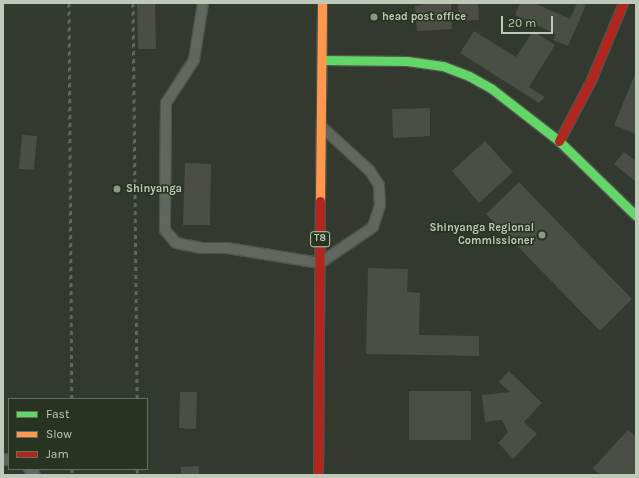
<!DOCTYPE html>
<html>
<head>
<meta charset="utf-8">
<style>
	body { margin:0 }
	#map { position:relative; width:639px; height:478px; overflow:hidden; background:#33392e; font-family:Karla,sans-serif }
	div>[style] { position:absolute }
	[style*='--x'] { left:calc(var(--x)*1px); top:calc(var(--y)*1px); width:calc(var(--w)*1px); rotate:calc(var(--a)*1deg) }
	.building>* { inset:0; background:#4a4e45 }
	.roads { filter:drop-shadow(1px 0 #4f544c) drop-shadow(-1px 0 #4f544c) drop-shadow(0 1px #4f544c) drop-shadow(0 -1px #4f544c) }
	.lane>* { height:10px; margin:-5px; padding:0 5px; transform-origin:5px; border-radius:5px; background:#61675e }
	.fast>* { height:9px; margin:-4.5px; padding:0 4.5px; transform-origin:4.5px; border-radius:4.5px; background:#63d668 }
	.slow>* { height:9px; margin:-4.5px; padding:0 4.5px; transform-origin:4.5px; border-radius:4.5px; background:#ff974d }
	.jam>* { height:9px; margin:-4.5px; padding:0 4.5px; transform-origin:4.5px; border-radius:4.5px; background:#b3261e }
	.rail>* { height:3px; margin-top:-1.5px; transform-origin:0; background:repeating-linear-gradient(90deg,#62675e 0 4px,transparent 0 8px) }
	.dots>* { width:11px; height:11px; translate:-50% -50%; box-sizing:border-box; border:2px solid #293321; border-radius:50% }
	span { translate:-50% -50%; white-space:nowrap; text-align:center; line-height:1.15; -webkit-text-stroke:3px #293321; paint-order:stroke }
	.shield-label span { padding:1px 3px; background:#293321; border:1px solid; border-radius:3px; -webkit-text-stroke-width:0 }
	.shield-label { font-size:10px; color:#bfc9b9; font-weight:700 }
	.poi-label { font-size:11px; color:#bfc9b9; font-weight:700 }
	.left { translate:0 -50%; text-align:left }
	.right { translate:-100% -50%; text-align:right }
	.frame { position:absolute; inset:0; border:4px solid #bfc9b9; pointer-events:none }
	.legend { position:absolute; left:8px; top:398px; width:140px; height:72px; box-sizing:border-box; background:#293321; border:1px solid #656f5e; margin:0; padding:5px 7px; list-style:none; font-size:12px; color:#bfc9b9 }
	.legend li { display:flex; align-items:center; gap:8px; height:20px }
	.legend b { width:20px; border:1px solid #656f5e }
	.scale { position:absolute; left:501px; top:16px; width:52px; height:18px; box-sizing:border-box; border:2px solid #bfc9b9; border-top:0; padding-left:5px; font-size:12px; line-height:14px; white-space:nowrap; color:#bfc9b9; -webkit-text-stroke:3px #293321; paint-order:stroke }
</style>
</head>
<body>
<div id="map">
	<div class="building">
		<i style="clip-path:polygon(137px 3px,155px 3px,156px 49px,138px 49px)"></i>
		<i style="clip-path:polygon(432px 3px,451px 3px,452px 29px,417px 31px,415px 6px)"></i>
		<i style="clip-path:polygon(458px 3px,478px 3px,479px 20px,459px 21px)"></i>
		<i style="clip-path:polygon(520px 3px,534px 3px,570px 19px,577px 3px,586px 5px,568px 46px,553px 40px,556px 34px,515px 15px)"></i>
		<i style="clip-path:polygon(474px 31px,516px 57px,533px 31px,555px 45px,529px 87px,545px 97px,539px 103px,460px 53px)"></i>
		<i style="clip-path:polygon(636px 72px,636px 134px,614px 125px)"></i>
		<i style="clip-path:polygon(430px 108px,430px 136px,393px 138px,392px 109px)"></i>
		<i style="clip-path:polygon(22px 135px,37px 136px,34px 170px,19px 169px)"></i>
		<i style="clip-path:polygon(485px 141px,513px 172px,479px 203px,452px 171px)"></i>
		<i style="clip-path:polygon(624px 152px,636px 161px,636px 182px,614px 164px)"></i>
		<i style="clip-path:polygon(185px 163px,211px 164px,210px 225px,183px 225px)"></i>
		<i style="clip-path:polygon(519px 182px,632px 299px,600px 331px,486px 214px)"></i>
		<i style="clip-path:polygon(368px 268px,408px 269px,407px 292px,420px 293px,419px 335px,479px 336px,479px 356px,366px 354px)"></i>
		<i style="clip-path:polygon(509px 371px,542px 403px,524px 422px,537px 434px,513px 459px,498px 443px,508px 432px,502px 420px,485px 422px,482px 395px,510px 392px,499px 382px)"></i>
		<i style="clip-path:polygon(409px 391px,471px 391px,471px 440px,409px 440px)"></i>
		<i style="clip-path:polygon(180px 392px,197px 392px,196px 429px,179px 428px)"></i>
		<i style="clip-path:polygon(628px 430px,636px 437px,636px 475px,600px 475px,593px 468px)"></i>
		<i style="clip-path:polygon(199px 466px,199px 475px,181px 475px,181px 467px)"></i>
	</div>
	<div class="roads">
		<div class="lane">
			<i style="--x:203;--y:3;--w:58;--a:99"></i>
			<i style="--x:194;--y:60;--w:51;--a:123.1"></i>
			<i style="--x:166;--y:103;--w:127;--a:90.5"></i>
			<i style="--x:165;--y:230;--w:17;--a:50"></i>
			<i style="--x:176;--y:243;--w:25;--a:11"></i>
			<i style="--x:201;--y:248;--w:26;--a:0"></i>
			<i style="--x:227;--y:248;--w:94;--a:9.2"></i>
			<i style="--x:320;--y:263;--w:64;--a:-34.2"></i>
			<i style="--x:373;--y:227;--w:22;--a:-72"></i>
			<i style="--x:380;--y:206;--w:21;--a:-93"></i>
			<i style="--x:379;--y:185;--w:17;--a:-123"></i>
			<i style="--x:370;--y:171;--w:65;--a:-137.5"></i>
			<i style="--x:3;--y:459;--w:6;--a:9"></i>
			<i style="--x:29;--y:469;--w:8;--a:45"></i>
		</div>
		<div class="fast">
			<i style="--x:322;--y:60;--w:85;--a:0.7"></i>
			<i style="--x:407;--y:61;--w:36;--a:8"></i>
			<i style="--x:443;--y:66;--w:28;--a:21"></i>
			<i style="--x:469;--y:76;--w:26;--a:29"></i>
			<i style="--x:492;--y:89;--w:85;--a:37.8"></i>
			<i style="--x:559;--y:141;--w:107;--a:44.2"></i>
		</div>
		<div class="slow">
			<i style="--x:320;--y:201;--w:198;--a:-89.4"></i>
		</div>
		<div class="jam">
			<i style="--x:559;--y:141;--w:69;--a:-62.3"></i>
			<i style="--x:591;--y:80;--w:83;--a:-67.4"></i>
			<i style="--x:318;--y:475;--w:274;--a:-89.6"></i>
		</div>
	</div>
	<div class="rail">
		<i style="--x:69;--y:3;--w:396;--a:89.6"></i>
		<i style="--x:133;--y:3;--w:396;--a:89.4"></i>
		<i style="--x:72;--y:469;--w:6;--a:90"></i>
		<i style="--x:137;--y:469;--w:6;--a:81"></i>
	</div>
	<div class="dots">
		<i style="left:374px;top:17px;background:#8e9788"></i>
		<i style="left:117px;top:189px;background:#8e9788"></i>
		<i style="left:542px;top:235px;background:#8e9788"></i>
	</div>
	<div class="shield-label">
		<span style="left:320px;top:239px">T8</span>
	</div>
	<div class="poi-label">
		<span class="left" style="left:382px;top:17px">head post office</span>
		<span class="left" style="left:126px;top:189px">Shinyanga</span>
		<span class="right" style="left:534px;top:235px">Shinyanga Regional<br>Commissioner</span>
	</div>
	<div class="frame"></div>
	<ul class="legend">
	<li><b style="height:5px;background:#63d668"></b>Fast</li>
	<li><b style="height:5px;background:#ff974d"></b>Slow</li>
	<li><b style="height:5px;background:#b3261e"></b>Jam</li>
	</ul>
	<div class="scale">20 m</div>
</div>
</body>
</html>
